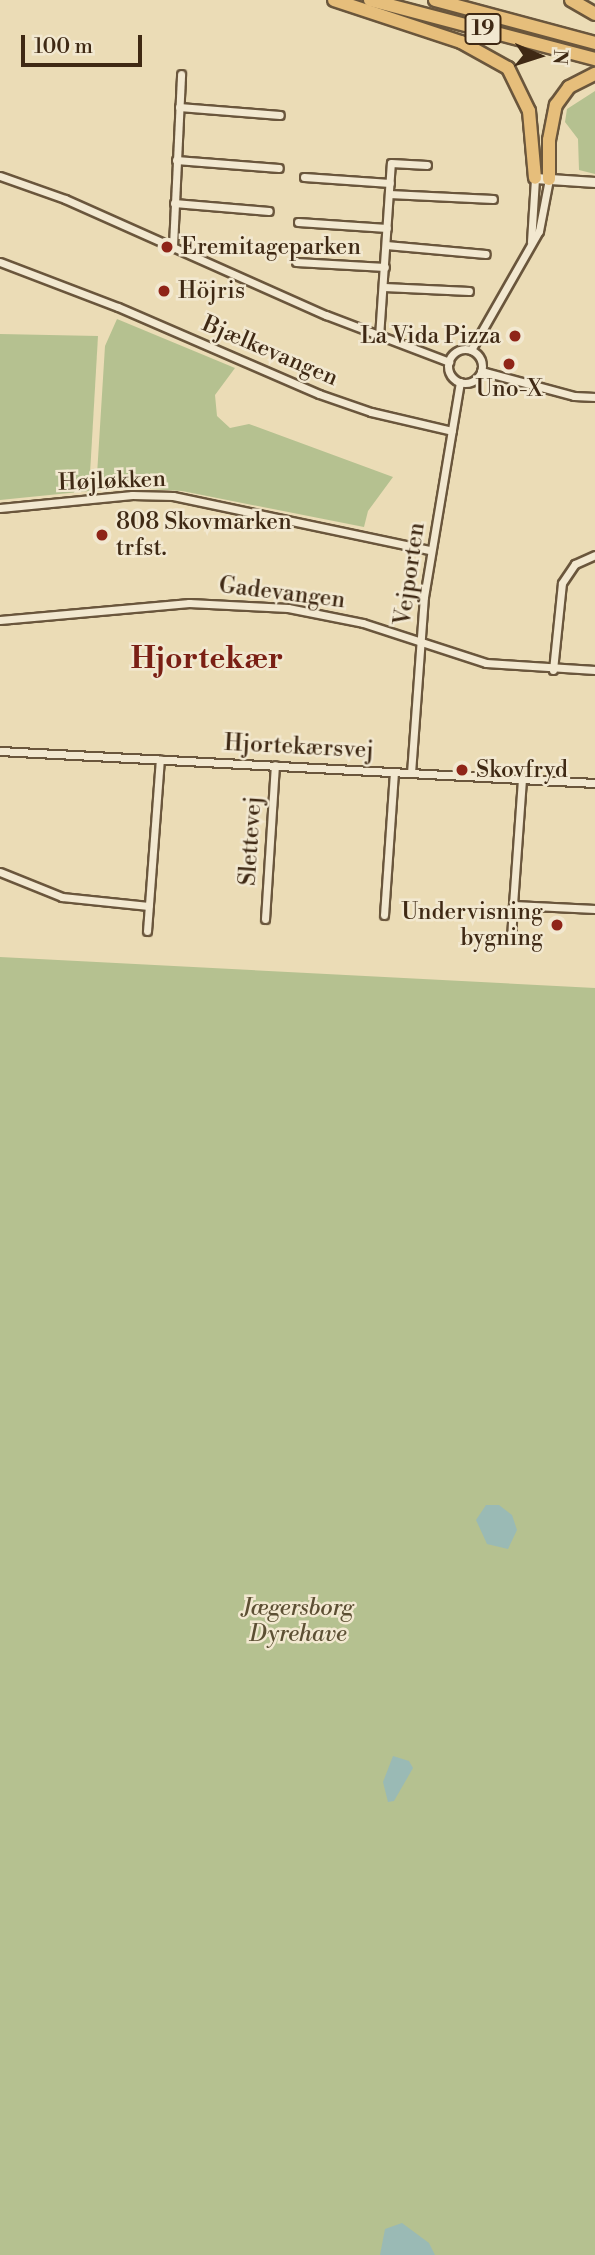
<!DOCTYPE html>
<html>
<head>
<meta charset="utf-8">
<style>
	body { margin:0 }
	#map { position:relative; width:595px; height:2255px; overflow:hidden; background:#ebdcb6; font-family:"Libre Bodoni",serif }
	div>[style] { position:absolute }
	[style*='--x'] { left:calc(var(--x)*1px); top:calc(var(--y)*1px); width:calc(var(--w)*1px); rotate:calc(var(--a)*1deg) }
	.green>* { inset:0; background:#b5c190 }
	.water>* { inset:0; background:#9abab5 }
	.roads { filter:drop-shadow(2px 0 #6a563c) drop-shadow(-2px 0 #6a563c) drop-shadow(0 2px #6a563c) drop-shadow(0 -2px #6a563c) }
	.minor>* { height:7px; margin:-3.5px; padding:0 3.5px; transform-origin:3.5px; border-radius:3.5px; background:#f2e8d0 }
	.minor>.ring { margin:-3.5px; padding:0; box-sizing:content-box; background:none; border:7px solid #f2e8d0; border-radius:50% }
	.tertiary>* { height:9px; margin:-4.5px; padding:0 4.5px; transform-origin:4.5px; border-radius:4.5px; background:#f2e8d0 }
	.motorway>* { height:12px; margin:-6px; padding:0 6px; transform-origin:6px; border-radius:6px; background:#e6be7b }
	.dots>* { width:19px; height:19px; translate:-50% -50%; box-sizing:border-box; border:4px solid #f2e8d0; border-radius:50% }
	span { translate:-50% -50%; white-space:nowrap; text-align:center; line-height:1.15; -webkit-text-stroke:5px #f2e8d0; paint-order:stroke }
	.shield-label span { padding:2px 5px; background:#f2e8d0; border:2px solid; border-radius:5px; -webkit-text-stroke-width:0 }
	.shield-label { font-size:21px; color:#3f2914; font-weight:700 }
	.poi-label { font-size:23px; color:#3f2914 }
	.left { translate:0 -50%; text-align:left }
	.right { translate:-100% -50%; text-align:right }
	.street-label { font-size:23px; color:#3f2914 }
	.park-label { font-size:23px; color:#5c4f33; font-style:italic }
	.district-label { font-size:30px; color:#7a1f14; font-weight:700 }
	.north { position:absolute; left:504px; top:21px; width:70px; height:70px; -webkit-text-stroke:5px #f2e8d0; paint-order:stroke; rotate:93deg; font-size:19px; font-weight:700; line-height:28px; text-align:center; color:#3f2914 }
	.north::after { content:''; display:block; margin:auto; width:24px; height:32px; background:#3f2914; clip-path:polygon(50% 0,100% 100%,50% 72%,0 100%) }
	.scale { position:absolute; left:21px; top:35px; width:121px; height:32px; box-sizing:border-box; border:4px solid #3f2914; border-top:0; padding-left:9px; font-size:21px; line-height:24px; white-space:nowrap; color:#3f2914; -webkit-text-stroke:5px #f2e8d0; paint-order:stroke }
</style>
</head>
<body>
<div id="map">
	<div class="green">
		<i style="clip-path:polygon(595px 91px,595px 174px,579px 170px,578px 139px,565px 122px,567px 109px)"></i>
		<i style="clip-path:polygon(117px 319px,235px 368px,215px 395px,217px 416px,230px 428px,249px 424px,393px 477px,368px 511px,364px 527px,182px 491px,118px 487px,96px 491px,105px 346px)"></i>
		<i style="clip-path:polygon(0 334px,98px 336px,89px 491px,0 500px)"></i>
		<i style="clip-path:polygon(0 957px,595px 988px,595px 2255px,0 2255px)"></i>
	</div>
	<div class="water">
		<i style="clip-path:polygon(486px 1505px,499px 1505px,512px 1515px,517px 1530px,508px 1549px,487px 1544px,476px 1520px)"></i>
		<i style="clip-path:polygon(393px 1756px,409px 1761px,413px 1768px,394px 1801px,388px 1802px,383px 1782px)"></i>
		<i style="clip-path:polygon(402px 2223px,429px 2243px,435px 2255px,380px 2255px,385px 2229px)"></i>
	</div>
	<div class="roads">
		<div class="minor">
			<i style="--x:179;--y:107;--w:101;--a:4.5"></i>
			<i style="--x:176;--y:160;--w:103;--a:4.4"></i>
			<i style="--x:0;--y:176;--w:69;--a:19.5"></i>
			<i style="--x:65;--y:199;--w:286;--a:24"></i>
			<i style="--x:326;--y:315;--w:132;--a:20.9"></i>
			<i style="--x:304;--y:177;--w:86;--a:4"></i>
			<i style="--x:389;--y:194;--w:104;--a:2.8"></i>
			<i style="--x:174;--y:203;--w:95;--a:4.8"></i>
			<i style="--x:298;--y:222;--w:89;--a:3.9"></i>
			<i style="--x:531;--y:242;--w:64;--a:-86.4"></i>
			<i style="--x:386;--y:245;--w:100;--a:5.1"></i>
			<i style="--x:173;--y:246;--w:172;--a:-87.3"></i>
			<i style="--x:0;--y:262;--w:126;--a:20.9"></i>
			<i style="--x:118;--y:307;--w:219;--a:23.4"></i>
			<i style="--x:319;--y:394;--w:55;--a:19.1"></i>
			<i style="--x:371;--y:412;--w:83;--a:13.2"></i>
			<i style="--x:296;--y:262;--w:89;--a:3.2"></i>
			<i style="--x:384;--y:287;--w:85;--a:2.7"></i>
			<i style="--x:379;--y:337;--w:174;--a:-86.1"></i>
			<i style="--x:391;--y:163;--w:36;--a:3"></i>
			<i class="ring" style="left:448px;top:349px;width:27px;height:27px"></i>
			<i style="--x:471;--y:350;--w:137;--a:-60.3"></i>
			<i style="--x:539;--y:231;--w:53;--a:-79.1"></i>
			<i style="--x:481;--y:371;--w:96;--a:15"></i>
			<i style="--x:574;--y:396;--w:21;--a:3"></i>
			<i style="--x:0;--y:508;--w:133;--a:-5.6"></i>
			<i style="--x:132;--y:495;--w:41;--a:1.4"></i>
			<i style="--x:173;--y:496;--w:263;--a:11.9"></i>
			<i style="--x:0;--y:620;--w:190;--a:-5.1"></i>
			<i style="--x:189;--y:603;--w:99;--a:2.9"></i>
			<i style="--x:288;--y:608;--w:76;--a:11.3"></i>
			<i style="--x:363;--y:623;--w:129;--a:18"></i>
			<i style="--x:486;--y:663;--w:109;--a:3.7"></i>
			<i style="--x:553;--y:670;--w:87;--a:-84.1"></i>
			<i style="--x:562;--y:583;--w:23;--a:-56"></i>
			<i style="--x:575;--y:564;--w:22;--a:-24"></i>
			<i style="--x:0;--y:751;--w:596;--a:3.08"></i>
			<i style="--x:411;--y:773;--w:176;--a:-85.8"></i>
			<i style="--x:424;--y:597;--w:218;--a:-80.5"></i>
			<i style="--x:522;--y:779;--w:126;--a:94.1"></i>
			<i style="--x:513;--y:905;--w:82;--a:2.8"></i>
			<i style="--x:0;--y:872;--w:67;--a:22"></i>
			<i style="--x:62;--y:897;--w:87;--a:5.9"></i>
			<i style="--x:384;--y:915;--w:143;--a:-86"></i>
			<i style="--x:265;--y:919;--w:154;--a:-86.3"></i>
			<i style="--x:147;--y:931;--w:172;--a:-85.7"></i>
			<i style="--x:511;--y:941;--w:36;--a:-87"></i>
		</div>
		<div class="tertiary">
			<i style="--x:535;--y:178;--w:60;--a:3.8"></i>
		</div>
		<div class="motorway">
			<i style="--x:334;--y:0;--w:134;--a:18.3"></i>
			<i style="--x:461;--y:42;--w:54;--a:29"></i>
			<i style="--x:508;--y:68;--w:48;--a:64"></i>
			<i style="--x:529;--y:111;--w:67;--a:84.9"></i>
			<i style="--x:370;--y:0;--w:233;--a:14.7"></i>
			<i style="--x:435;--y:0;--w:166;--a:15"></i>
			<i style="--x:571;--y:0;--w:28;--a:30"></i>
			<i style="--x:549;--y:179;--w:39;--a:-90"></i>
			<i style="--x:549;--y:140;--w:36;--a:-79"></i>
			<i style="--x:556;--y:105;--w:22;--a:-54"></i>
			<i style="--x:569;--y:87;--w:29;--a:-27"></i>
		</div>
	</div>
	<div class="dots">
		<i style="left:167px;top:247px;background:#8f2418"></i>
		<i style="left:164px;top:291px;background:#8f2418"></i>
		<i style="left:515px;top:336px;background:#8f2418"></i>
		<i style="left:509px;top:364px;background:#8f2418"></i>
		<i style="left:102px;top:535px;background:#8f2418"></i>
		<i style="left:462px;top:770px;background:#8f2418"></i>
		<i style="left:557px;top:925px;background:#8f2418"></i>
	</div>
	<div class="shield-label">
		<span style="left:483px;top:29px">19</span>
	</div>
	<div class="poi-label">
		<span class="left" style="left:181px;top:247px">Eremitageparken</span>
		<span class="left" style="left:178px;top:291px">Höjris</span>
		<span class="right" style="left:501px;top:336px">La Vida Pizza</span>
		<span style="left:509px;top:389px">Uno-X</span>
		<span class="left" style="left:116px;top:535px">808 Skovmarken<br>trfst.</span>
		<span class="left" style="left:476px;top:770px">Skovfryd</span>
		<span class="right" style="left:543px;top:925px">Undervisning<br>bygning</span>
	</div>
	<div class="street-label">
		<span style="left:270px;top:351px;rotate:23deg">Bjælkevangen</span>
		<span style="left:112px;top:481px;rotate:-2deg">Højløkken</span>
		<span style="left:410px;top:574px;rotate:-82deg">Vejporten</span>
		<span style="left:282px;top:593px;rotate:7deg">Gadevangen</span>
		<span style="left:299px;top:747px;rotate:3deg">Hjortekærsvej</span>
		<span style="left:251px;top:841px;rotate:-86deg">Slettevej</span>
	</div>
	<div class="park-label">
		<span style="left:298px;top:1621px">Jægersborg<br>Dyrehave</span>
	</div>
	<div class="district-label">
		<span style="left:207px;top:659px">Hjortekær</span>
	</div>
	<div class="north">N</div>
	<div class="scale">100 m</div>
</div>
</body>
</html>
